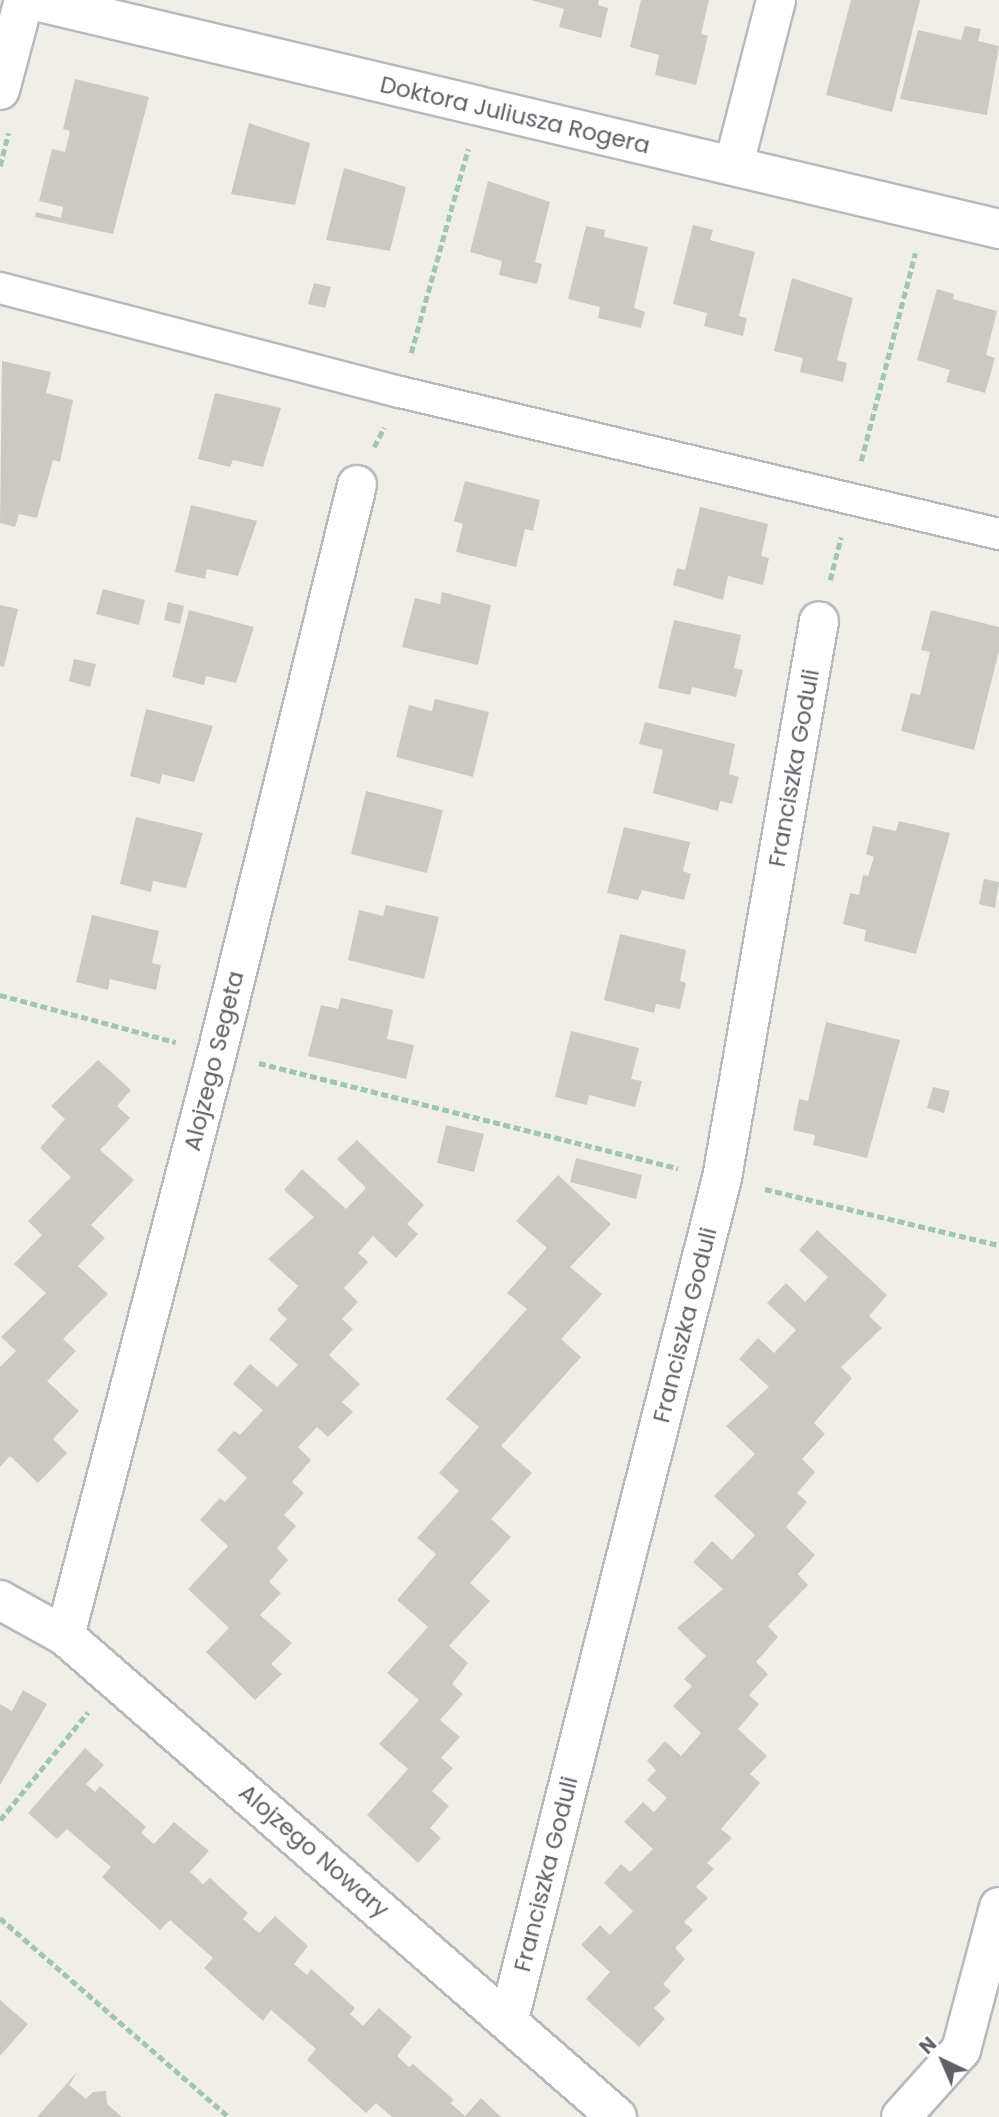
<!DOCTYPE html>
<html>
<head>
<meta charset="utf-8">
<style>
	body { margin:0 }
	#map { position:relative; width:999px; height:2117px; overflow:hidden; background:#efefe8; font-family:Poppins,sans-serif }
	div>[style] { position:absolute }
	[style*='--x'] { left:calc(var(--x)*1px); top:calc(var(--y)*1px); width:calc(var(--w)*1px); rotate:calc(var(--a)*1deg) }
	.building>* { inset:0; background:#cbc9c4 }
	.path>* { height:4.5px; margin-top:-2.25px; transform-origin:0; background:repeating-linear-gradient(90deg,#a0c5b0 0 7px,transparent 0 10.5px) }
	.roads { filter:drop-shadow(2px 0 #b8b8bd) drop-shadow(-2px 0 #b8b8bd) drop-shadow(0 2px #b8b8bd) drop-shadow(0 -2px #b8b8bd) }
	.pedestrian>* { height:30px; margin:-15px; padding:0 15px; transform-origin:15px; border-radius:15px; background:#fff }
	.minor>* { height:38px; margin:-19px; padding:0 19px; transform-origin:19px; border-radius:19px; background:#fff }
	span { translate:-50% -50%; white-space:nowrap; text-align:center; line-height:1.15; -webkit-text-stroke:5px #fff; paint-order:stroke }
	.street-label { font-size:23px; color:#5f6166 }
	.north { position:absolute; left:908px; top:2026px; width:70px; height:70px; -webkit-text-stroke:5px #fff; paint-order:stroke; rotate:316deg; font-size:19px; font-weight:700; line-height:28px; text-align:center; color:#5f6166 }
	.north::after { content:''; display:block; margin:auto; width:24px; height:32px; background:#5f6166; clip-path:polygon(50% 0,100% 100%,50% 72%,0 100%) }
</style>
</head>
<body>
<div id="map">
	<div class="building">
		<i style="clip-path:polygon(531px 0,599px 0,598px 5px,608px 8px,601px 38px,559px 27px,564px 9px)"></i>
		<i style="clip-path:polygon(641px 0,709px 0,701px 34px,708px 36px,696px 85px,655px 75px,659px 55px,630px 47px)"></i>
		<i style="clip-path:polygon(851px 0,920px 0,892px 112px,826px 95px)"></i>
		<i style="clip-path:polygon(965px 26px,981px 29px,978px 41px,999px 46px,987px 115px,900px 99px,918px 30px,961px 40px)"></i>
		<i style="clip-path:polygon(75px 79px,149px 97px,113px 234px,35px 217px,36px 212px,61px 218px,63px 207px,39px 201px,52px 149px,65px 152px,70px 131px,63px 129px)"></i>
		<i style="clip-path:polygon(249px 123px,310px 143px,295px 205px,231px 194px)"></i>
		<i style="clip-path:polygon(344px 168px,406px 187px,390px 251px,326px 240px)"></i>
		<i style="clip-path:polygon(488px 181px,550px 202px,535px 262px,542px 264px,537px 284px,499px 275px,502px 261px,470px 252px)"></i>
		<i style="clip-path:polygon(693px 225px,713px 230px,710px 240px,755px 252px,739px 316px,747px 318px,743px 336px,704px 326px,707px 313px,673px 304px)"></i>
		<i style="clip-path:polygon(586px 226px,605px 230px,604px 237px,648px 247px,634px 308px,645px 312px,641px 328px,598px 318px,600px 307px,568px 299px)"></i>
		<i style="clip-path:polygon(792px 278px,853px 298px,837px 360px,847px 363px,843px 382px,800px 372px,803px 358px,774px 351px)"></i>
		<i style="clip-path:polygon(314px 283px,331px 287px,325px 308px,308px 304px)"></i>
		<i style="clip-path:polygon(937px 289px,954px 294px,953px 299px,997px 311px,986px 355px,995px 358px,985px 393px,946px 382px,950px 370px,917px 360px)"></i>
		<i style="clip-path:polygon(2px 361px,51px 372px,46px 393px,73px 400px,60px 462px,53px 460px,37px 518px,19px 514px,15px 527px,0 523px)"></i>
		<i style="clip-path:polygon(215px 393px,281px 408px,263px 467px,233px 460px,230px 467px,198px 459px)"></i>
		<i style="clip-path:polygon(465px 481px,540px 500px,533px 531px,525px 529px,516px 567px,456px 552px,463px 524px,454px 521px)"></i>
		<i style="clip-path:polygon(191px 505px,257px 521px,238px 576px,207px 569px,205px 579px,175px 572px)"></i>
		<i style="clip-path:polygon(700px 507px,768px 524px,761px 556px,769px 558px,763px 585px,728px 576px,723px 600px,673px 585px,677px 568px,685px 570px)"></i>
		<i style="clip-path:polygon(103px 589px,145px 600px,139px 625px,96px 614px)"></i>
		<i style="clip-path:polygon(442px 592px,491px 605px,478px 665px,402px 647px,415px 598px,440px 604px)"></i>
		<i style="clip-path:polygon(168px 602px,184px 606px,180px 624px,164px 620px)"></i>
		<i style="clip-path:polygon(0 605px,18px 609px,4px 667px,0 666px)"></i>
		<i style="clip-path:polygon(189px 610px,254px 627px,236px 683px,206px 676px,204px 685px,172px 677px)"></i>
		<i style="clip-path:polygon(931px 610px,999px 627px,999px 651px,974px 750px,901px 731px,911px 693px,920px 695px,930px 652px,921px 650px)"></i>
		<i style="clip-path:polygon(674px 620px,741px 635px,734px 668px,743px 670px,736px 697px,692px 687px,690px 695px,658px 688px)"></i>
		<i style="clip-path:polygon(74px 659px,96px 664px,90px 687px,69px 681px)"></i>
		<i style="clip-path:polygon(435px 699px,489px 712px,473px 777px,396px 757px,409px 705px,432px 711px)"></i>
		<i style="clip-path:polygon(146px 709px,213px 726px,194px 782px,162px 774px,160px 784px,130px 776px)"></i>
		<i style="clip-path:polygon(645px 722px,735px 744px,729px 774px,739px 777px,732px 804px,720px 801px,718px 811px,653px 793px,663px 750px,639px 744px)"></i>
		<i style="clip-path:polygon(366px 791px,443px 810px,427px 873px,351px 854px)"></i>
		<i style="clip-path:polygon(136px 817px,203px 833px,186px 888px,153px 881px,151px 892px,120px 884px)"></i>
		<i style="clip-path:polygon(899px 821px,950px 833px,916px 954px,864px 941px,866px 930px,843px 924px,850px 893px,859px 895px,863px 875px,868px 876px,874px 857px,866px 854px,873px 826px,896px 831px)"></i>
		<i style="clip-path:polygon(624px 827px,690px 842px,683px 871px,691px 874px,684px 900px,642px 890px,638px 900px,607px 893px)"></i>
		<i style="clip-path:polygon(984px 879px,999px 882px,995px 908px,979px 904px)"></i>
		<i style="clip-path:polygon(386px 905px,439px 917px,424px 979px,348px 960px,359px 910px,383px 916px)"></i>
		<i style="clip-path:polygon(92px 915px,159px 931px,152px 963px,161px 965px,156px 990px,110px 979px,108px 990px,76px 982px)"></i>
		<i style="clip-path:polygon(620px 934px,686px 950px,680px 981px,686px 983px,680px 1009px,656px 1004px,654px 1013px,604px 1000px)"></i>
		<i style="clip-path:polygon(341px 998px,393px 1010px,387px 1039px,414px 1045px,406px 1079px,308px 1056px,321px 1005px,338px 1009px)"></i>
		<i style="clip-path:polygon(826px 1022px,900px 1040px,867px 1158px,813px 1145px,815px 1135px,793px 1130px,799px 1099px,808px 1101px)"></i>
		<i style="clip-path:polygon(571px 1031px,639px 1048px,631px 1079px,642px 1081px,635px 1107px,589px 1095px,587px 1105px,555px 1097px)"></i>
		<i style="clip-path:polygon(98px 1060px,131px 1090px,117px 1106px,130px 1118px,100px 1150px,134px 1180px,91px 1225px,105px 1238px,78px 1266px,108px 1294px,63px 1339px,76px 1351px,47px 1381px,79px 1411px,53px 1439px,67px 1453px,38px 1483px,10px 1456px,0 1467px,0 1367px,16px 1351px,1px 1337px,46px 1293px,14px 1264px,42px 1235px,28px 1221px,71px 1177px,40px 1148px,65px 1119px,51px 1106px)"></i>
		<i style="clip-path:polygon(933px 1087px,950px 1091px,944px 1113px,927px 1108px)"></i>
		<i style="clip-path:polygon(446px 1125px,484px 1134px,474px 1172px,437px 1163px)"></i>
		<i style="clip-path:polygon(357px 1140px,424px 1205px,407px 1224px,418px 1234px,396px 1258px,373px 1236px,358px 1253px,368px 1262px,344px 1288px,358px 1302px,342px 1319px,353px 1329px,329px 1355px,360px 1384px,342px 1402px,353px 1412px,328px 1437px,317px 1427px,298px 1447px,311px 1460px,292px 1482px,304px 1493px,284px 1515px,296px 1526px,277px 1548px,288px 1560px,269px 1582px,281px 1593px,260px 1615px,292px 1643px,271px 1664px,282px 1674px,255px 1700px,206px 1652px,229px 1628px,188px 1589px,228px 1546px,200px 1520px,220px 1498px,225px 1502px,247px 1478px,217px 1450px,234px 1431px,240px 1435px,263px 1410px,233px 1384px,250px 1364px,277px 1387px,298px 1365px,269px 1339px,287px 1319px,277px 1310px,298px 1286px,268px 1259px,314px 1217px,284px 1190px,302px 1169px,346px 1209px,366px 1188px,337px 1159px)"></i>
		<i style="clip-path:polygon(576px 1158px,642px 1175px,636px 1199px,570px 1182px)"></i>
		<i style="clip-path:polygon(558px 1175px,611px 1224px,570px 1267px,602px 1294px,561px 1339px,581px 1357px,501px 1446px,532px 1473px,491px 1519px,511px 1537px,470px 1583px,490px 1601px,449px 1646px,468px 1663px,452px 1684px,463px 1694px,440px 1720px,460px 1737px,441px 1758px,453px 1768px,432px 1791px,449px 1806px,430px 1828px,441px 1838px,418px 1863px,367px 1815px,408px 1769px,379px 1744px,419px 1700px,387px 1673px,428px 1627px,397px 1600px,436px 1554px,417px 1538px,459px 1491px,439px 1473px,479px 1427px,446px 1399px,527px 1309px,507px 1293px,547px 1248px,516px 1221px)"></i>
		<i style="clip-path:polygon(817px 1230px,887px 1295px,869px 1316px,882px 1328px,841px 1367px,852px 1378px,814px 1423px,825px 1434px,802px 1459px,815px 1472px,797px 1493px,807px 1502px,786px 1527px,815px 1555px,798px 1574px,808px 1585px,768px 1626px,778px 1637px,756px 1662px,768px 1674px,749px 1695px,759px 1704px,738px 1729px,767px 1756px,750px 1774px,760px 1783px,721px 1829px,732px 1838px,707px 1863px,714px 1869px,696px 1887px,708px 1898px,684px 1922px,693px 1930px,675px 1948px,685px 1959px,663px 1984px,671px 1991px,654px 2008px,665px 2019px,639px 2047px,586px 1999px,610px 1972px,581px 1945px,600px 1925px,610px 1935px,633px 1911px,604px 1883px,621px 1864px,630px 1872px,653px 1849px,624px 1822px,643px 1802px,654px 1812px,667px 1798px,647px 1780px,656px 1770px,647px 1761px,665px 1741px,681px 1756px,701px 1733px,673px 1706px,692px 1686px,684px 1679px,706px 1656px,677px 1628px,723px 1589px,693px 1562px,712px 1541px,732px 1560px,755px 1535px,714px 1496px,755px 1454px,726px 1426px,769px 1387px,739px 1359px,758px 1338px,774px 1353px,796px 1330px,767px 1303px,786px 1283px,805px 1302px,828px 1277px,799px 1250px)"></i>
		<i style="clip-path:polygon(23px 1690px,47px 1704px,0 1785px,0 1704px,12px 1711px)"></i>
		<i style="clip-path:polygon(85px 1748px,104px 1765px,86px 1784px,95px 1792px,100px 1786px,146px 1827px,141px 1833px,154px 1844px,174px 1822px,209px 1851px,190px 1872px,203px 1884px,210px 1878px,248px 1913px,243px 1919px,259px 1933px,275px 1916px,308px 1946px,294px 1964px,307px 1975px,311px 1969px,355px 2008px,350px 2014px,363px 2026px,379px 2008px,412px 2037px,397px 2056px,409px 2067px,413px 2064px,454px 2100px,450px 2103px,465px 2116px,481px 2098px,501px 2117px,392px 2117px,376px 2103px,366px 2113px,307px 2060px,316px 2049px,293px 2029px,271px 2010px,263px 2021px,204px 1968px,213px 1958px,170px 1920px,160px 1930px,102px 1877px,111px 1867px,67px 1829px,57px 1839px,28px 1813px)"></i>
		<i style="clip-path:polygon(0 2000px,28px 2024px,0 2056px)"></i>
		<i style="clip-path:polygon(78px 2071px,69px 2085px,86px 2099px,93px 2092px,106px 2091px,107px 2104px,122px 2117px,37px 2117px)"></i>
	</div>
	<div class="path">
		<i style="--x:0;--y:166;--w:34;--a:-76"></i>
		<i style="--x:411;--y:353;--w:212;--a:-74.4"></i>
		<i style="--x:374;--y:447;--w:22;--a:-63"></i>
		<i style="--x:861;--y:461;--w:215;--a:-75.4"></i>
		<i style="--x:830;--y:580;--w:44;--a:-75.7"></i>
		<i style="--x:0;--y:995;--w:182;--a:15"></i>
		<i style="--x:259;--y:1063;--w:432;--a:14.1"></i>
		<i style="--x:765;--y:1189;--w:241;--a:13.5"></i>
		<i style="--x:0;--y:1820;--w:139;--a:-50.8"></i>
		<i style="--x:0;--y:1918;--w:303;--a:41"></i>
	</div>
	<div class="roads">
		<div class="pedestrian">
			<i style="--x:0;--y:288;--w:413;--a:14.6"></i>
			<i style="--x:400;--y:392;--w:616;--a:13.34"></i>
		</div>
		<div class="minor">
			<i style="--x:31;--y:0;--w:995;--a:13.31"></i>
			<i style="--x:0;--y:90;--w:93;--a:-75.1"></i>
			<i style="--x:734;--y:164;--w:169;--a:-75.6"></i>
			<i style="--x:0;--y:1600;--w:74;--a:29"></i>
			<i style="--x:65;--y:1636;--w:732;--a:41.07"></i>
			<i style="--x:65;--y:1636;--w:602;--a:-75.39"></i>
			<i style="--x:217;--y:1053;--w:585;--a:-76.15"></i>
			<i style="--x:509;--y:2019;--w:868;--a:-75.79"></i>
			<i style="--x:722;--y:1178;--w:565;--a:-80.12"></i>
			<i style="--x:901;--y:2117;--w:90;--a:-48.2"></i>
			<i style="--x:961;--y:2050;--w:148;--a:-75.1"></i>
		</div>
	</div>
	<div class="street-label">
		<span style="left:515px;top:115px;rotate:13deg">Doktora Juliusza Rogera</span>
		<span style="left:794px;top:768px;rotate:-80deg">Franciszka Goduli</span>
		<span style="left:214px;top:1061px;rotate:-76deg">Alojzego Segeta</span>
		<span style="left:685px;top:1325px;rotate:-76deg">Franciszka Goduli</span>
		<span style="left:314px;top:1851px;rotate:41deg">Alojzego Nowary</span>
		<span style="left:546px;top:1874px;rotate:-76deg">Franciszka Goduli</span>
	</div>
	<div class="north">N</div>
</div>
</body>
</html>
